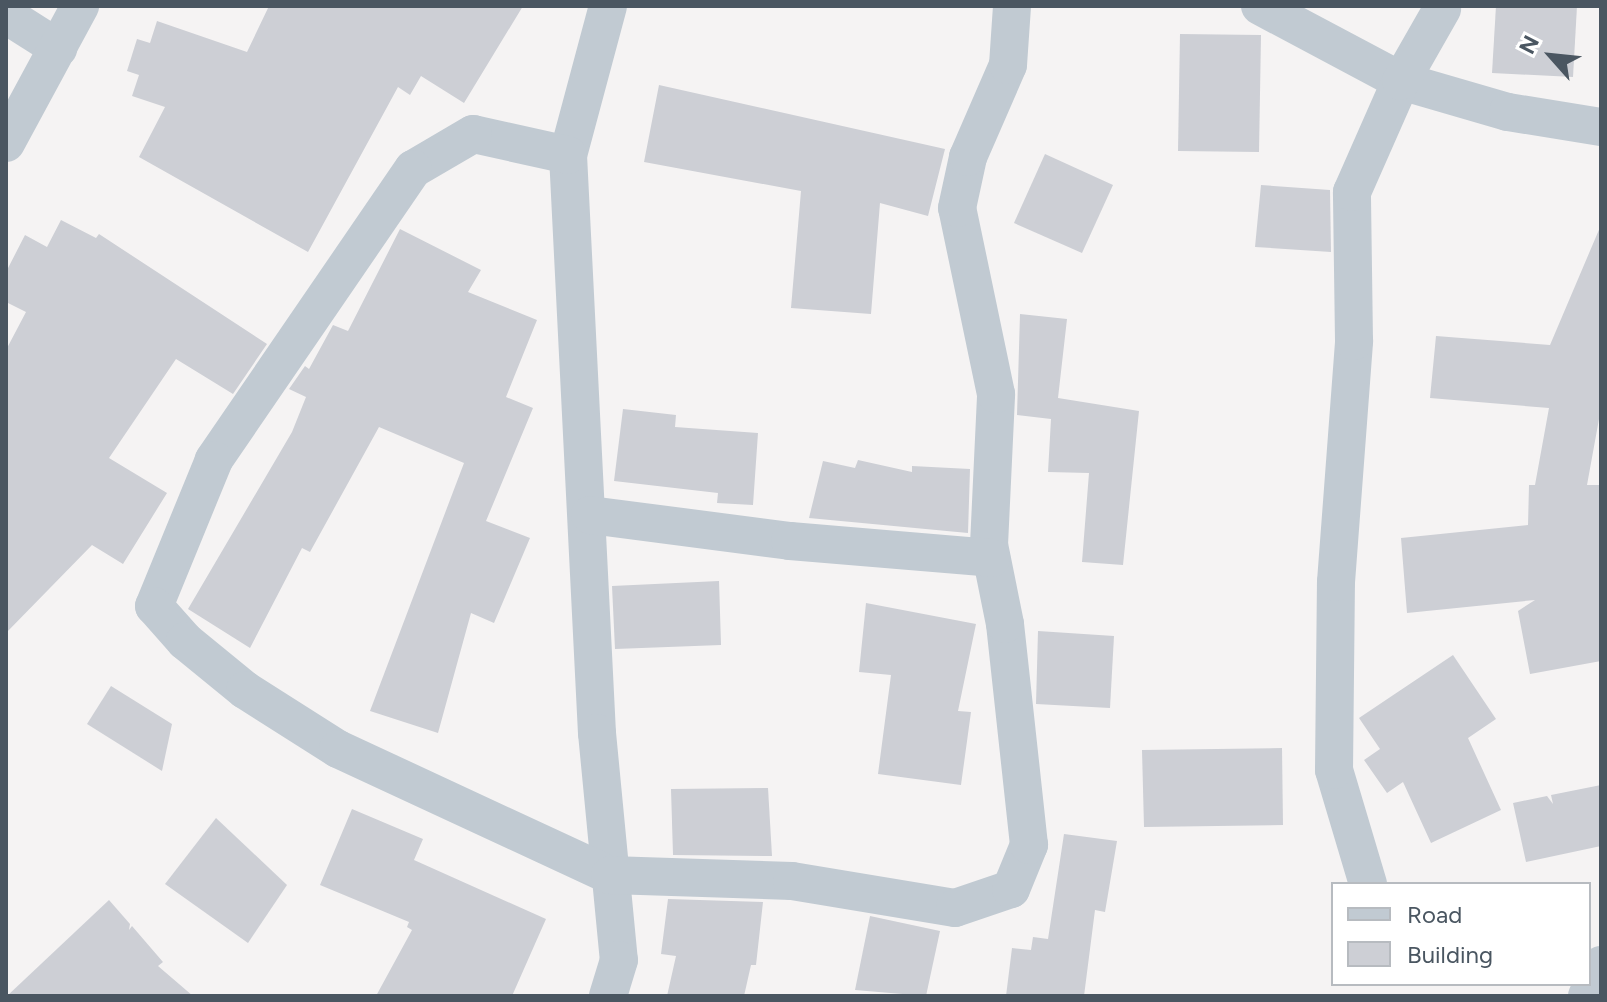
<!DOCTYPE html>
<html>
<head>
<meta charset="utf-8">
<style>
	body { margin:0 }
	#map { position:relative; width:1607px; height:1002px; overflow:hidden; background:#f5f3f3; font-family:Figtree,sans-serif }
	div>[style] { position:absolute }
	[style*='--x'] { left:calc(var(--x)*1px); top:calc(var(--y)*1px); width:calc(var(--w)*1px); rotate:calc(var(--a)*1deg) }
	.building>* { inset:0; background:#cdcfd5 }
	.minor>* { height:38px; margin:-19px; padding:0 19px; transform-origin:19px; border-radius:19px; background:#c1cad2 }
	span { translate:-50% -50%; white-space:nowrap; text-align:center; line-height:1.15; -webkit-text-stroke:7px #fff; paint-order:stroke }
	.frame { position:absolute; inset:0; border:8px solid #4a5661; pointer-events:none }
	.legend { position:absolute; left:1331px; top:882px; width:260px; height:104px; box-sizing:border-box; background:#fff; border:2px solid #b7bbc0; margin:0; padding:10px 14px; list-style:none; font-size:24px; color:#4a5661 }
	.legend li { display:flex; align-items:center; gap:16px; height:40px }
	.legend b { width:40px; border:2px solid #b7bbc0 }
	.north { position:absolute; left:1511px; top:16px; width:80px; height:80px; -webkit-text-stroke:6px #fff; paint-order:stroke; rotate:297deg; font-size:22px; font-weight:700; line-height:32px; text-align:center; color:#4a5661 }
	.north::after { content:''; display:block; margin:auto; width:28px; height:36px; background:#4a5661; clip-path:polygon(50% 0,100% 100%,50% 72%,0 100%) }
</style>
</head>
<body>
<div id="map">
	<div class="building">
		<i style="clip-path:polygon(269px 6px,523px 6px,464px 103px,421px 76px,410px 95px,398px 87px,308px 252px,139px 157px,165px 107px,132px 96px,139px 75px,127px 71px,137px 39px,150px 43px,157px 21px,247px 52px)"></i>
		<i style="clip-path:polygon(1496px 6px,1577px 6px,1573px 77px,1492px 73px)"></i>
		<i style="clip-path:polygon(1180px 34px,1261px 35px,1259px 152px,1178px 151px)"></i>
		<i style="clip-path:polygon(659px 85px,945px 149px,928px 216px,880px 203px,871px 314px,791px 308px,801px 191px,644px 162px)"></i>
		<i style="clip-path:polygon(1045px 154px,1113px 185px,1082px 253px,1014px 223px)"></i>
		<i style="clip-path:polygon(1261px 185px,1330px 190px,1331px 252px,1255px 247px)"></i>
		<i style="clip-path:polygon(61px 220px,96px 238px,99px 234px,267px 344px,233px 394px,176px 359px,109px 458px,167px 493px,123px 564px,92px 545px,6px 633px,6px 350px,26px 312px,6px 302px,6px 272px,25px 235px,47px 247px)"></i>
		<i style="clip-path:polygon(1601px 225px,1601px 408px,1587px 485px,1599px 485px,1601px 661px,1530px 674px,1518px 611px,1535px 600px,1407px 613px,1401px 538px,1528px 525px,1529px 485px,1535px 485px,1549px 408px,1430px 398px,1436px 336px,1550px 345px)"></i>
		<i style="clip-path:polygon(400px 229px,481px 270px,468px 292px,537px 320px,506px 397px,533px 408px,486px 521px,530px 538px,494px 623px,471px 613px,438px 733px,370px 711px,464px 463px,379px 427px,310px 552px,302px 548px,250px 648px,188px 609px,292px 432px,306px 397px,289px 389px,305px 366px,309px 369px,333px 325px,348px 331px)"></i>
		<i style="clip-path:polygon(1020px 314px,1067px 319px,1058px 398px,1139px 411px,1123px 565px,1082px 562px,1089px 473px,1048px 472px,1051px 419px,1017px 415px)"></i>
		<i style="clip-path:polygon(623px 409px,676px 415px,675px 427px,758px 433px,753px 505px,717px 503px,718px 493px,614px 481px)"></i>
		<i style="clip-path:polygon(858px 460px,912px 472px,912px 466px,970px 469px,968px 533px,809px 518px,823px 461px,855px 468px)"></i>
		<i style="clip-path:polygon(719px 581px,721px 645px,615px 649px,612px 586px)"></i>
		<i style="clip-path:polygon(866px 603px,976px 624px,958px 711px,971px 712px,961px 785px,878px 774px,891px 675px,859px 672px)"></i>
		<i style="clip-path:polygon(1038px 631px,1114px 636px,1110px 708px,1036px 704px)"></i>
		<i style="clip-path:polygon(1453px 655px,1496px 719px,1468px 738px,1501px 810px,1431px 843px,1403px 782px,1387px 793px,1364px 760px,1380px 749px,1359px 718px)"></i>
		<i style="clip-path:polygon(111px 686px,172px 724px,162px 771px,87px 724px)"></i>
		<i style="clip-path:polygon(1282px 748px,1283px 825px,1144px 827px,1142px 750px)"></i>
		<i style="clip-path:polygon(1601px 785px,1601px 846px,1526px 862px,1513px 803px,1547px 796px,1553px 804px,1551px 795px)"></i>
		<i style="clip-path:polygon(768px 788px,772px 856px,673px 855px,671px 789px)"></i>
		<i style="clip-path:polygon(352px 809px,423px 839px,414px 860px,546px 919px,512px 996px,376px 996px,412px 930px,407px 927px,409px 922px,320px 885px)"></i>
		<i style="clip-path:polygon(216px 818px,287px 885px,248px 943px,165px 884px)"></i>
		<i style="clip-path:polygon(1064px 834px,1117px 841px,1105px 912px,1095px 910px,1084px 996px,1006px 996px,1012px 948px,1031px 950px,1033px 937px,1048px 939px)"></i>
		<i style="clip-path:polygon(668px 899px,763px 902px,756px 965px,751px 965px,744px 996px,667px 996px,676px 956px,661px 954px)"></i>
		<i style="clip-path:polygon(109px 900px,130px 924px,129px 930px,132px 926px,163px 962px,158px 966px,193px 996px,7px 996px)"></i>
		<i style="clip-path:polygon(870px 916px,940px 931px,926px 996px,855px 990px)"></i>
	</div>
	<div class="minor">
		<i style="--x:608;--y:6;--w:154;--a:105"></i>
		<i style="--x:568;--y:155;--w:579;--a:87.13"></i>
		<i style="--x:597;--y:733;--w:228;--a:84.5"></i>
		<i style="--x:619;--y:960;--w:38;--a:107"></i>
		<i style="--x:1260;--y:6;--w:160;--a:28"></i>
		<i style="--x:1401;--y:81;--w:111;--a:16.2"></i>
		<i style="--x:1508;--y:112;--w:94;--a:9.2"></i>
		<i style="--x:6;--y:15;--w:62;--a:32.4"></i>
		<i style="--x:6;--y:143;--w:156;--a:-61.6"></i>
		<i style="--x:568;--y:155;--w:97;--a:-167.5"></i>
		<i style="--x:473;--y:134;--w:69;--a:149.7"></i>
		<i style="--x:413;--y:169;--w:353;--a:124.4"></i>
		<i style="--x:214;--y:460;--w:158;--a:112.3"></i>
		<i style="--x:154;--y:606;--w:47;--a:48.5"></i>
		<i style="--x:185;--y:641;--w:77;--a:39.2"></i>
		<i style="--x:245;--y:690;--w:110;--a:32.4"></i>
		<i style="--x:338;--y:749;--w:300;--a:24.9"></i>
		<i style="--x:610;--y:875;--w:182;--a:1.9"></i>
		<i style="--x:792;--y:881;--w:165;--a:9.4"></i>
		<i style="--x:955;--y:908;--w:59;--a:-18.7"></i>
		<i style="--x:1011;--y:889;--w:48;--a:-67.8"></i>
		<i style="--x:1029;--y:845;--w:222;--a:-96.2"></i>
		<i style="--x:1005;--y:624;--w:81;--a:-101.4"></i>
		<i style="--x:989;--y:545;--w:151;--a:-87.3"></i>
		<i style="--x:996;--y:394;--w:190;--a:-101.8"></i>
		<i style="--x:957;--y:208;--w:52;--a:-77.8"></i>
		<i style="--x:968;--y:157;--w:100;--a:-66.5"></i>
		<i style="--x:1008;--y:65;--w:59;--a:-86.1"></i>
		<i style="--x:590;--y:515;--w:202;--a:7.4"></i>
		<i style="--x:790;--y:541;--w:202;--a:4.8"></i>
		<i style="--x:1368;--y:884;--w:119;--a:-106.6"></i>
		<i style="--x:1334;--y:770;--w:188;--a:-89.4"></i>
		<i style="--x:1336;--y:582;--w:242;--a:-85.7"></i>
		<i style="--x:1354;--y:341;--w:149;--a:-90.8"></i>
		<i style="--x:1352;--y:192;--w:121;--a:-66.2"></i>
		<i style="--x:1401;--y:81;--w:83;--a:-60.3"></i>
		<i style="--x:1587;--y:996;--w:34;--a:-66"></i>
	</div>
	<div class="frame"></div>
	<ul class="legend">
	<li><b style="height:10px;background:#c1cad2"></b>Road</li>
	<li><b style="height:22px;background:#cdcfd5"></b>Building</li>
	</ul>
	<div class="north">N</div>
</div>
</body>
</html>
